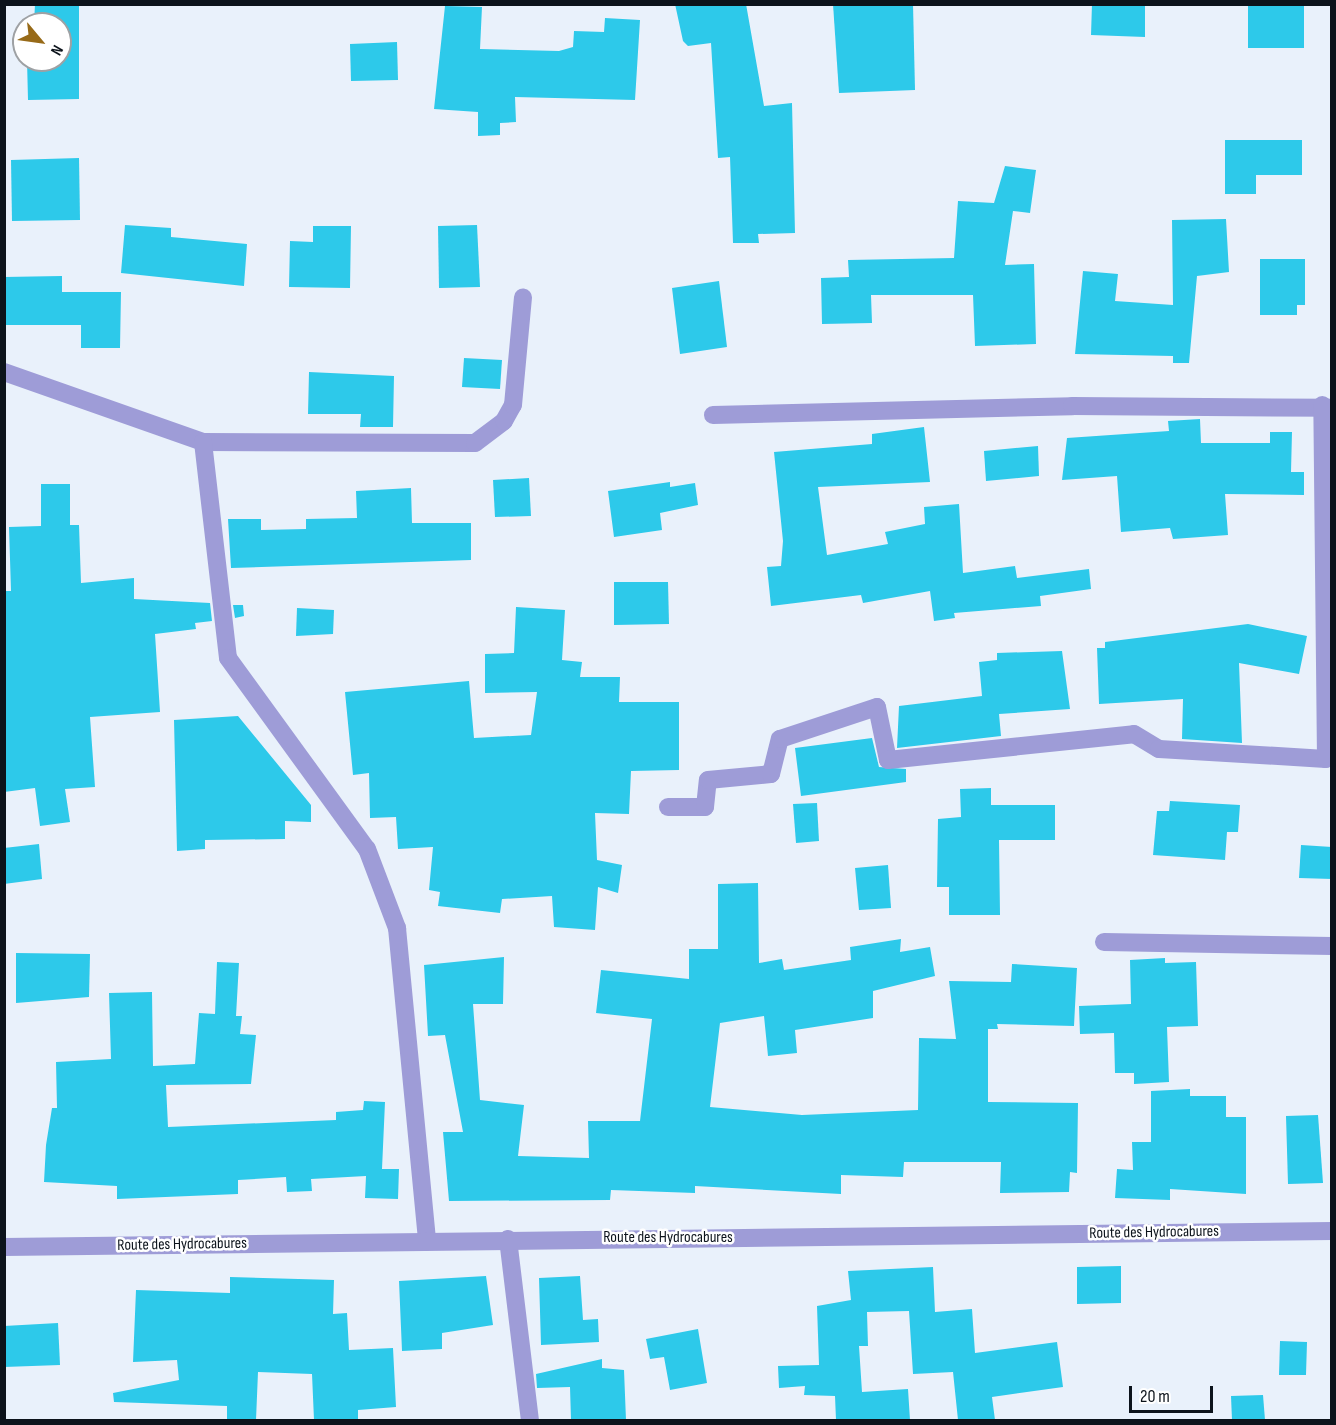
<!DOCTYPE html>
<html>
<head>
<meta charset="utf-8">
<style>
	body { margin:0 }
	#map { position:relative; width:1336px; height:1425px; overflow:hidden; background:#e9f1fb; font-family:"Sofia Sans Condensed",sans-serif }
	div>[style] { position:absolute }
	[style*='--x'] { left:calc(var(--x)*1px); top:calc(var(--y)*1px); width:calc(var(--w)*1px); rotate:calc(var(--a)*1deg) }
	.building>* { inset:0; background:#2dc9ea }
	.minor>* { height:18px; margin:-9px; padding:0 9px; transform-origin:9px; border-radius:9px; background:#9e9cd7 }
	span { translate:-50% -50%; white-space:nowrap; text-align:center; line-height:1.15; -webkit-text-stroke:5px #fff; paint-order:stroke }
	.street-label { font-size:16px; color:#0c131b }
	.frame { position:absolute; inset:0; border:6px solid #0c131b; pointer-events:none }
	.north { position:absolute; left:12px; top:12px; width:60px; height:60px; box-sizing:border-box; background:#fff; border:2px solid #9ea1a4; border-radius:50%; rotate:119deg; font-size:16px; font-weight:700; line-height:24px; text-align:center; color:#0c131b }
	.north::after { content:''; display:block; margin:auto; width:21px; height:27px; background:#976a18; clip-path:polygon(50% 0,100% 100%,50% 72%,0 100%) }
	.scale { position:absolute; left:1129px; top:1386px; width:84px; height:27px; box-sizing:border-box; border:3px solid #0c131b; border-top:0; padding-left:8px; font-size:18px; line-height:21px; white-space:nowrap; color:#0c131b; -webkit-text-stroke:4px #fff; paint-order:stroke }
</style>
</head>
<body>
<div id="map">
	<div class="building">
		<i style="clip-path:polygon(35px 4px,79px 4px,79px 99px,28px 100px,27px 60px,60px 60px,60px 24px,34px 24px)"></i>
		<i style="clip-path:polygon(675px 4px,746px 4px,764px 106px,792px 103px,795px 233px,758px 234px,759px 243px,733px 243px,730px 157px,718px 158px,711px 43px,688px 46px,683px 41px)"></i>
		<i style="clip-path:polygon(833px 4px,913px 4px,915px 90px,839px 93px)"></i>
		<i style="clip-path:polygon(1092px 4px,1145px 4px,1145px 37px,1091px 35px)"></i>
		<i style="clip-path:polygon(1248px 4px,1304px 4px,1304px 48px,1248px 48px)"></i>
		<i style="clip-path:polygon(445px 6px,482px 7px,480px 49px,559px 51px,573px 47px,574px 31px,604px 32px,605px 18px,640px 20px,635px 100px,515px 97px,516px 122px,500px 123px,500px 135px,478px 136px,478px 112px,434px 109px)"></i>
		<i style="clip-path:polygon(397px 42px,398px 80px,351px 81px,350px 44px)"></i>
		<i style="clip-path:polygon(1225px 140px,1302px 140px,1302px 175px,1256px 175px,1256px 194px,1225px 194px)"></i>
		<i style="clip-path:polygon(79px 158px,80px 220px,12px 221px,11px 160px)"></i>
		<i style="clip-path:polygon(1005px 166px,1036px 170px,1030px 213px,1013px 211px,1005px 265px,1034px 264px,1036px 344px,975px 346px,973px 295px,871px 295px,872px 323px,822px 324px,821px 278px,849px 277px,848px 260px,954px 258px,958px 201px,994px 203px)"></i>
		<i style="clip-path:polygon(1226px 219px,1229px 272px,1197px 276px,1189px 363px,1173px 363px,1173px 356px,1075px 354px,1083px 271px,1118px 274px,1115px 301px,1173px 305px,1172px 220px)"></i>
		<i style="clip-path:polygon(125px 225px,171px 228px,171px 237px,247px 244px,244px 286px,121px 273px)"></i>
		<i style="clip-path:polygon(477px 225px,480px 287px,439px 288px,438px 226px)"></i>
		<i style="clip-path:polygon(313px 226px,351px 226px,350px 288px,289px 287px,290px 241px,313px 242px)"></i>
		<i style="clip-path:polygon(1260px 259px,1305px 259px,1305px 305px,1297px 305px,1297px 315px,1260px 315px)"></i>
		<i style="clip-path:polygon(62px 276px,62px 292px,121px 292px,120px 348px,81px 348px,81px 325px,4px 325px,4px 277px)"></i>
		<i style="clip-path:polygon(719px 281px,727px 347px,680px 354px,672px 288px)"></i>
		<i style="clip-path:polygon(464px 358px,502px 360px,500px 389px,462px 387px)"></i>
		<i style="clip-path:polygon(309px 372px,394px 376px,393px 427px,360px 427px,361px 414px,308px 414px)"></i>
		<i style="clip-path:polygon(1200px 419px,1201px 443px,1270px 443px,1270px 432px,1292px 432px,1291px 472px,1304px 472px,1304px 495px,1225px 494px,1228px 535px,1173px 539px,1170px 528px,1121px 532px,1117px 476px,1062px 480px,1067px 438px,1169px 431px,1168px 421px)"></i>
		<i style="clip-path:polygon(924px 427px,930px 482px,818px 487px,827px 555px,888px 544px,885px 532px,925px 524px,924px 507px,959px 504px,963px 573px,1015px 566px,1017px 578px,1089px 569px,1091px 589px,1040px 596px,1041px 606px,954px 613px,955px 618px,934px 621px,930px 591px,863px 603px,861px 595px,771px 606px,767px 567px,781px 566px,783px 541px,774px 452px,872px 444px,872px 434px)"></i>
		<i style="clip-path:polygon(1038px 446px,1039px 476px,986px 481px,984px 451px)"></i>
		<i style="clip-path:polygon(529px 478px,531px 516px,495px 517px,493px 480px)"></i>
		<i style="clip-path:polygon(670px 482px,670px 487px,695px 483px,698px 505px,660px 513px,662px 530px,614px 537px,608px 491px)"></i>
		<i style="clip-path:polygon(41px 484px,70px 484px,70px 525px,79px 525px,81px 583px,134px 578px,134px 599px,210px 603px,212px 621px,195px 623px,196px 629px,155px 634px,160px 712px,90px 717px,95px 787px,65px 789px,70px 822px,40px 826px,35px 788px,4px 792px,4px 591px,11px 591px,9px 527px,41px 526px)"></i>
		<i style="clip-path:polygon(411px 488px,412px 523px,471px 523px,471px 560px,231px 568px,228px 519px,261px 519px,261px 530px,306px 529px,306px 519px,357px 518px,356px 491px)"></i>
		<i style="clip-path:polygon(614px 582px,668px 582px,669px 624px,614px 625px)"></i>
		<i style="clip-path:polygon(233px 605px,243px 605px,244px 616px,235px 618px)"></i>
		<i style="clip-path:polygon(516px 607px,565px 610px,562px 660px,582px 662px,580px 677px,620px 677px,619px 702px,679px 702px,679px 770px,631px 771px,629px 814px,595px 813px,597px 860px,622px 865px,618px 893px,598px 887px,595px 930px,554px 927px,552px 896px,502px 899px,500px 913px,438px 906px,440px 892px,429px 890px,433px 847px,398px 849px,396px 817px,370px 818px,369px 773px,353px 775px,345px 692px,469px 681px,474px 738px,531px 735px,537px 692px,485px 693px,485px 654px,514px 653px)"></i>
		<i style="clip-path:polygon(297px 608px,334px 610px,333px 634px,296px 636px)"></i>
		<i style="clip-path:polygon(1248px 624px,1307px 636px,1299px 674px,1239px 663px,1242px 743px,1182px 739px,1183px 699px,1099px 704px,1097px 648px,1105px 648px,1105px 642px)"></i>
		<i style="clip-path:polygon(1062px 651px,1070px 709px,999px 714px,1001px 736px,897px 748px,899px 706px,982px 696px,979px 662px,997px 660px,997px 653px)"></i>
		<i style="clip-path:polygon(238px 716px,311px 805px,311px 822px,285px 821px,285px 839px,205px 840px,205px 849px,177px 851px,174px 720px)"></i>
		<i style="clip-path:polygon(872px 738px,879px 767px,906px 769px,906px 782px,801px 796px,795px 748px)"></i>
		<i style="clip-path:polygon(991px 788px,991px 805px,1055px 805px,1055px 840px,999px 840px,1000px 915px,949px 915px,949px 887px,937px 887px,938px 819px,961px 817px,960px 789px)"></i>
		<i style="clip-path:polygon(1170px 801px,1240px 805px,1238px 832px,1227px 832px,1225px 860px,1153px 855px,1157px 811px,1169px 811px)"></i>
		<i style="clip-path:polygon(817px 803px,819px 841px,796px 843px,793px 804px)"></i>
		<i style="clip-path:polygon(39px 844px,42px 879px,4px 884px,4px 848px)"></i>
		<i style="clip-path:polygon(1301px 845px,1332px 847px,1332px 879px,1299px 878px)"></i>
		<i style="clip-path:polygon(888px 865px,891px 908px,859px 910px,855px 868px)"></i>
		<i style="clip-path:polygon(758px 883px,759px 963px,782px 959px,784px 970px,851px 960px,850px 947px,901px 939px,900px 952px,930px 947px,935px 976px,873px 991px,873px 1018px,795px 1030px,797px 1053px,768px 1056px,764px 1016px,720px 1023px,710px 1107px,802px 1115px,918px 1110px,919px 1038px,956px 1039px,949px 981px,1011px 982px,1012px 964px,1077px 968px,1074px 1026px,997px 1024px,998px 1029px,988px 1029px,988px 1102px,1078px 1103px,1077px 1173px,1070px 1172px,1069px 1192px,1000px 1193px,1001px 1162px,904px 1162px,903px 1177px,841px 1175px,841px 1194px,695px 1186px,695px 1193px,611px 1190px,610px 1200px,449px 1201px,443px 1132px,463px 1132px,445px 1035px,428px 1036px,424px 965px,504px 957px,503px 1004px,473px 1004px,480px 1100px,524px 1105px,518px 1156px,589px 1158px,588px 1121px,640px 1121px,652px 1019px,596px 1013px,601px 970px,689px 979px,689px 949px,718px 949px,718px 884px)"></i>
		<i style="clip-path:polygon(16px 953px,90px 954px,89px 997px,16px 1003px)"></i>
		<i style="clip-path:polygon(1165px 958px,1165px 963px,1196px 962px,1198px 1026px,1167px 1027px,1169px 1082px,1134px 1084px,1134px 1073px,1115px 1073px,1114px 1033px,1080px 1034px,1079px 1006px,1131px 1004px,1130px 960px)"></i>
		<i style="clip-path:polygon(217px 962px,239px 963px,236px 1016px,242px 1016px,240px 1034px,256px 1035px,251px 1084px,166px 1085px,168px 1127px,336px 1120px,336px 1112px,363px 1110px,364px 1101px,385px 1102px,382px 1169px,399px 1169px,398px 1199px,365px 1198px,366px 1176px,311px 1179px,312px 1191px,287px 1192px,286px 1177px,238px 1180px,238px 1194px,117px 1199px,117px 1186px,44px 1182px,46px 1145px,52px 1108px,57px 1108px,56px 1062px,111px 1059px,109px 993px,152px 992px,153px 1066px,195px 1064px,199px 1013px,215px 1014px)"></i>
		<i style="clip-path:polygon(1190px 1089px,1190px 1096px,1226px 1096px,1226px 1117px,1246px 1117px,1246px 1194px,1170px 1189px,1170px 1200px,1115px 1198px,1117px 1169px,1133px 1170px,1132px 1142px,1151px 1142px,1151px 1091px)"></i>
		<i style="clip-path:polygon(1318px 1115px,1323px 1183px,1288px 1184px,1286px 1116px)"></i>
		<i style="clip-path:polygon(1121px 1266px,1121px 1303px,1077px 1304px,1077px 1267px)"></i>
		<i style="clip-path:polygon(933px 1267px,935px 1312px,972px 1309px,975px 1353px,1057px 1342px,1063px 1387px,992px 1397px,995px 1420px,958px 1420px,953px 1372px,913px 1374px,909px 1311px,867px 1312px,868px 1346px,859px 1346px,862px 1392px,908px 1389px,910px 1420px,836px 1420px,835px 1396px,804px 1395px,805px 1386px,779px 1388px,778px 1366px,819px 1365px,817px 1306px,851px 1300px,848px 1271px)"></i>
		<i style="clip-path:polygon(486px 1276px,493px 1325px,442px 1333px,442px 1349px,402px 1351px,399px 1281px)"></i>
		<i style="clip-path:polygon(580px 1276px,583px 1320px,598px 1319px,599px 1342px,541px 1345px,539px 1278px)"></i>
		<i style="clip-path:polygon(230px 1277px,334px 1280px,333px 1314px,347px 1313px,349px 1350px,393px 1348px,396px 1407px,358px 1410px,358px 1420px,314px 1420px,312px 1374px,258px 1372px,256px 1420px,227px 1420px,227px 1406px,114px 1402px,113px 1393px,179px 1380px,177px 1360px,133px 1362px,136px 1290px,230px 1293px)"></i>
		<i style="clip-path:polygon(58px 1323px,60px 1365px,4px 1367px,4px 1326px)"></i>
		<i style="clip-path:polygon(698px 1329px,707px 1383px,670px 1390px,664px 1357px,650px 1359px,646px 1339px)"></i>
		<i style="clip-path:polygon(1280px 1341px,1307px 1342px,1306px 1375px,1279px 1375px)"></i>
		<i style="clip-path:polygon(602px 1359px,602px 1368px,624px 1370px,626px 1420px,571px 1420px,570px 1387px,537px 1388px,536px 1374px)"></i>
		<i style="clip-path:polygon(1263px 1395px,1265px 1420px,1232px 1420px,1231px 1396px)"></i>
	</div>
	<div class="minor">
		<i style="--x:4;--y:372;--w:211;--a:19.4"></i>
		<i style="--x:203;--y:442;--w:272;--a:0.2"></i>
		<i style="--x:475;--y:443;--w:36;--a:-37"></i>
		<i style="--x:504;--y:421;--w:18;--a:-61"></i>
		<i style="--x:513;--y:405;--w:108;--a:-84.7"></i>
		<i style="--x:713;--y:415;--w:359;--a:-1.4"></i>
		<i style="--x:1072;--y:406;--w:260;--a:0.4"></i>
		<i style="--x:203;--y:442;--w:217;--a:83.4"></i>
		<i style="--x:228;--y:658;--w:236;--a:54"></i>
		<i style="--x:367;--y:849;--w:85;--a:69.2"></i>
		<i style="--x:397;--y:928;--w:315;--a:84.5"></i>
		<i style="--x:668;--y:807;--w:37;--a:0"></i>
		<i style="--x:705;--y:807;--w:27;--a:-84"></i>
		<i style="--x:708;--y:780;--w:63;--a:-5.4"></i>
		<i style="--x:771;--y:774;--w:36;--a:-76"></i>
		<i style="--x:780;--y:739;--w:102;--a:-18.3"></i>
		<i style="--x:877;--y:707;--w:54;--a:78.3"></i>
		<i style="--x:888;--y:760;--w:247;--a:-6"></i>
		<i style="--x:1134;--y:734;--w:29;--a:31"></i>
		<i style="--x:1159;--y:749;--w:167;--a:3.4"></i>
		<i style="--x:1326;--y:759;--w:354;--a:-90.6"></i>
		<i style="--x:1104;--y:942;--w:228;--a:1"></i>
		<i style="--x:508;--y:1239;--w:182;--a:83.1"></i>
		<i style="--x:4;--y:1247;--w:1328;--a:-0.69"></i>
	</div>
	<div class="street-label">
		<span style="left:1154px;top:1233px;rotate:-1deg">Route des Hydrocabures</span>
		<span style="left:668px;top:1238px">Route des Hydrocabures</span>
		<span style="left:182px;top:1245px;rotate:-1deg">Route des Hydrocabures</span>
	</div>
	<div class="frame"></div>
	<div class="north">N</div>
	<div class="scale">20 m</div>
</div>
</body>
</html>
